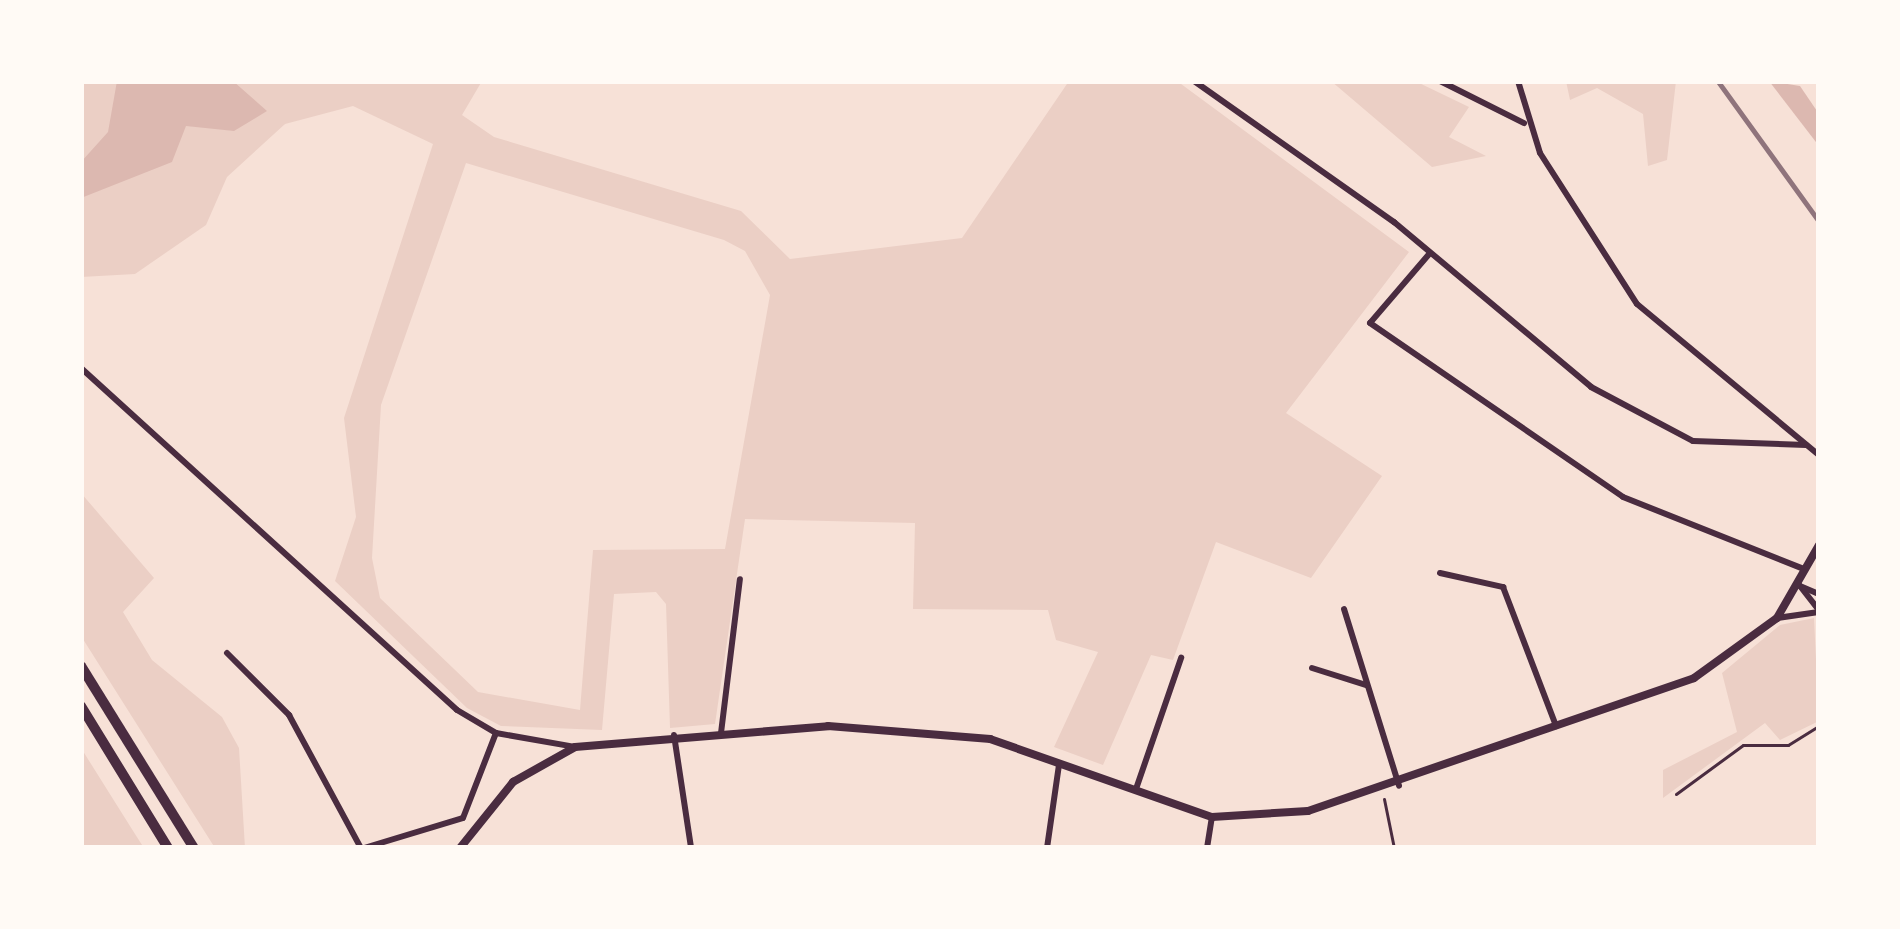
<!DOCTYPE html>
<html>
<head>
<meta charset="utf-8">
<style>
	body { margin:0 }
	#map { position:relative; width:1900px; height:929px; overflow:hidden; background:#f7e1d7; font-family:"Noto Sans",sans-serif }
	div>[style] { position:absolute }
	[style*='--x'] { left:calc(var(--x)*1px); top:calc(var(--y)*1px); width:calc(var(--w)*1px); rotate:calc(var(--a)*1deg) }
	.green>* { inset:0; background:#ebcfc5 }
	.water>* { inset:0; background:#dcb8b0 }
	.path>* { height:3px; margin:-1.5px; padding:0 1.5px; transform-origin:1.5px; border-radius:1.5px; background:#4a2c40 }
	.service>* { height:3px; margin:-1.5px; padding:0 1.5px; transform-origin:1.5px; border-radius:1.5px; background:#4a2c40 }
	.minor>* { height:6px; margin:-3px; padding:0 3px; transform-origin:3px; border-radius:3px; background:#4a2c40 }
	.tertiary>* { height:8px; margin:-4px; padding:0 4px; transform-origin:4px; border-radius:4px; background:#4a2c40 }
	.motorway>* { height:10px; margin:-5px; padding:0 5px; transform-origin:5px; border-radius:5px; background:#4a2c40 }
	.rail>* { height:4.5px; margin:-2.25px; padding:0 2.25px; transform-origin:2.25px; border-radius:2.25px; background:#8f747c }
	span { translate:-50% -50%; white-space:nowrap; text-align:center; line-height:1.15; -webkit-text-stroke:9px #fffaf5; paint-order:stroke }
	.frame { position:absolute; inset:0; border:84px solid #fffaf5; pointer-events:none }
</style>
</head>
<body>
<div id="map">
	<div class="green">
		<i style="clip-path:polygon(evenodd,81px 81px,482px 81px,462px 115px,494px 137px,741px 211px,790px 259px,962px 238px,1069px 81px,1177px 81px,1409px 252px,1286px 413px,1382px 476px,1311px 578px,1216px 542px,1173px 660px,1151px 655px,1103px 765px,1054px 747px,1098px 652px,1056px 640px,1048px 610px,913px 609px,915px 523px,745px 519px,715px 724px,670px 728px,666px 604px,656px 592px,614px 594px,602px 730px,501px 726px,467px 708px,335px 581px,356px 517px,344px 418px,433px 144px,353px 106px,285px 124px,227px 177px,206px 225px,135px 274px,81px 277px,81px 81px,466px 163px,724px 240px,745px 251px,770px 295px,725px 549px,593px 550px,580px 710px,478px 692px,380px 598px,372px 558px,381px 405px,466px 163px)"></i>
		<i style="clip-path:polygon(1331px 81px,1415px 81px,1469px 107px,1449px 137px,1486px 156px,1432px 167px)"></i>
		<i style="clip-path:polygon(1566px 81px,1676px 81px,1667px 160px,1648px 166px,1643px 114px,1597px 88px,1570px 100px)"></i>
		<i style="clip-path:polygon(81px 493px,154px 578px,123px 612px,152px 660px,222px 717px,239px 748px,245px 848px,215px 848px,81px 636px)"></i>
		<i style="clip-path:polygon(1814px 618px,1819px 721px,1780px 740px,1765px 723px,1663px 798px,1663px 770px,1737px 732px,1722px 673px,1780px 625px)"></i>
		<i style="clip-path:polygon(81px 748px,135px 834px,144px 848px,81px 848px)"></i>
	</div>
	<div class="water">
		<i style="clip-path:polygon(117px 81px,233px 81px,267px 111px,234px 131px,186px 126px,172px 162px,81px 198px,81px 162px,108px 132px)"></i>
		<i style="clip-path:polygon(1769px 81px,1800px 86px,1819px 114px,1819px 146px)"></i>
	</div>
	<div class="path">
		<i style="--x:1384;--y:799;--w:50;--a:78.5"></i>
	</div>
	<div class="service">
		<i style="--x:1676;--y:794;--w:83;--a:-36.2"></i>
		<i style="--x:1743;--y:745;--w:45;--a:0"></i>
		<i style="--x:1788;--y:745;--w:36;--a:-32"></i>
	</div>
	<div class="minor">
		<i style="--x:1194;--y:81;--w:245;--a:35.2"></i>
		<i style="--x:1394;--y:222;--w:257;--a:39.9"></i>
		<i style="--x:1591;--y:387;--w:115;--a:27.9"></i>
		<i style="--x:1693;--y:441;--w:113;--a:2"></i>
		<i style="--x:1440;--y:81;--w:94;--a:26.6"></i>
		<i style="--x:1518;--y:81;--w:75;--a:73"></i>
		<i style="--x:1540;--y:153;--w:179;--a:57.3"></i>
		<i style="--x:1637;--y:304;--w:236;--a:39.7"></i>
		<i style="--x:1430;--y:253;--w:92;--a:130.6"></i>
		<i style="--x:1370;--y:323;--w:307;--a:34.5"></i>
		<i style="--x:1623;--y:497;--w:195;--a:21.7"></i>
		<i style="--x:81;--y:368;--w:508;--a:42.29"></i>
		<i style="--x:457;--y:710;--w:45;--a:30.5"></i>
		<i style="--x:496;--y:733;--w:80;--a:10"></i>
		<i style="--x:1440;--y:573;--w:65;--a:12.5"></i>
		<i style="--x:1503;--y:587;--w:149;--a:69.1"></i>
		<i style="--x:1800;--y:586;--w:31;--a:52"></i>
		<i style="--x:1800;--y:586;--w:21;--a:23"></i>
		<i style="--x:1344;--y:609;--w:185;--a:72.7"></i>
		<i style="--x:1777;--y:618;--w:42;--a:-8.1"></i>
		<i style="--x:227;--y:653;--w:88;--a:45"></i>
		<i style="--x:289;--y:715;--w:151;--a:61.6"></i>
		<i style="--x:1312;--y:668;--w:57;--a:17.5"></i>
		<i style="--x:721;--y:733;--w:155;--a:-83"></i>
		<i style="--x:674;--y:735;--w:114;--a:81.4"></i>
		<i style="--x:1136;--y:789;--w:139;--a:-71"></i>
		<i style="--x:364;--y:848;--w:103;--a:-16.9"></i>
		<i style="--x:463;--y:818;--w:91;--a:-68.8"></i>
		<i style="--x:1047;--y:848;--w:84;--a:-81.8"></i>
		<i style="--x:1207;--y:848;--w:31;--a:-81"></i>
	</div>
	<div class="tertiary">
		<i style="--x:460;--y:848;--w:85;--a:-51.2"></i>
		<i style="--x:513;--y:782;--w:71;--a:-29.4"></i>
		<i style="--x:575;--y:747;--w:254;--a:-4.7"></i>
		<i style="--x:828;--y:726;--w:163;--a:4.6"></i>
		<i style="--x:990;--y:739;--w:235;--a:19.4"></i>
		<i style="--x:1212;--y:817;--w:96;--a:-3.6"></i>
		<i style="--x:1308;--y:811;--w:408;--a:-19"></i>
		<i style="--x:1694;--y:678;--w:102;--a:-35.9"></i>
		<i style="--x:1777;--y:618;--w:84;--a:-60.1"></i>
	</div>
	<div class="motorway">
		<i style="--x:81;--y:666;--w:214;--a:58.2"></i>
		<i style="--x:81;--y:706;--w:167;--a:58.5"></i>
	</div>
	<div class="rail">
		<i style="--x:1718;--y:81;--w:173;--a:54.2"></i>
	</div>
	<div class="frame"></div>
</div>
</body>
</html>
